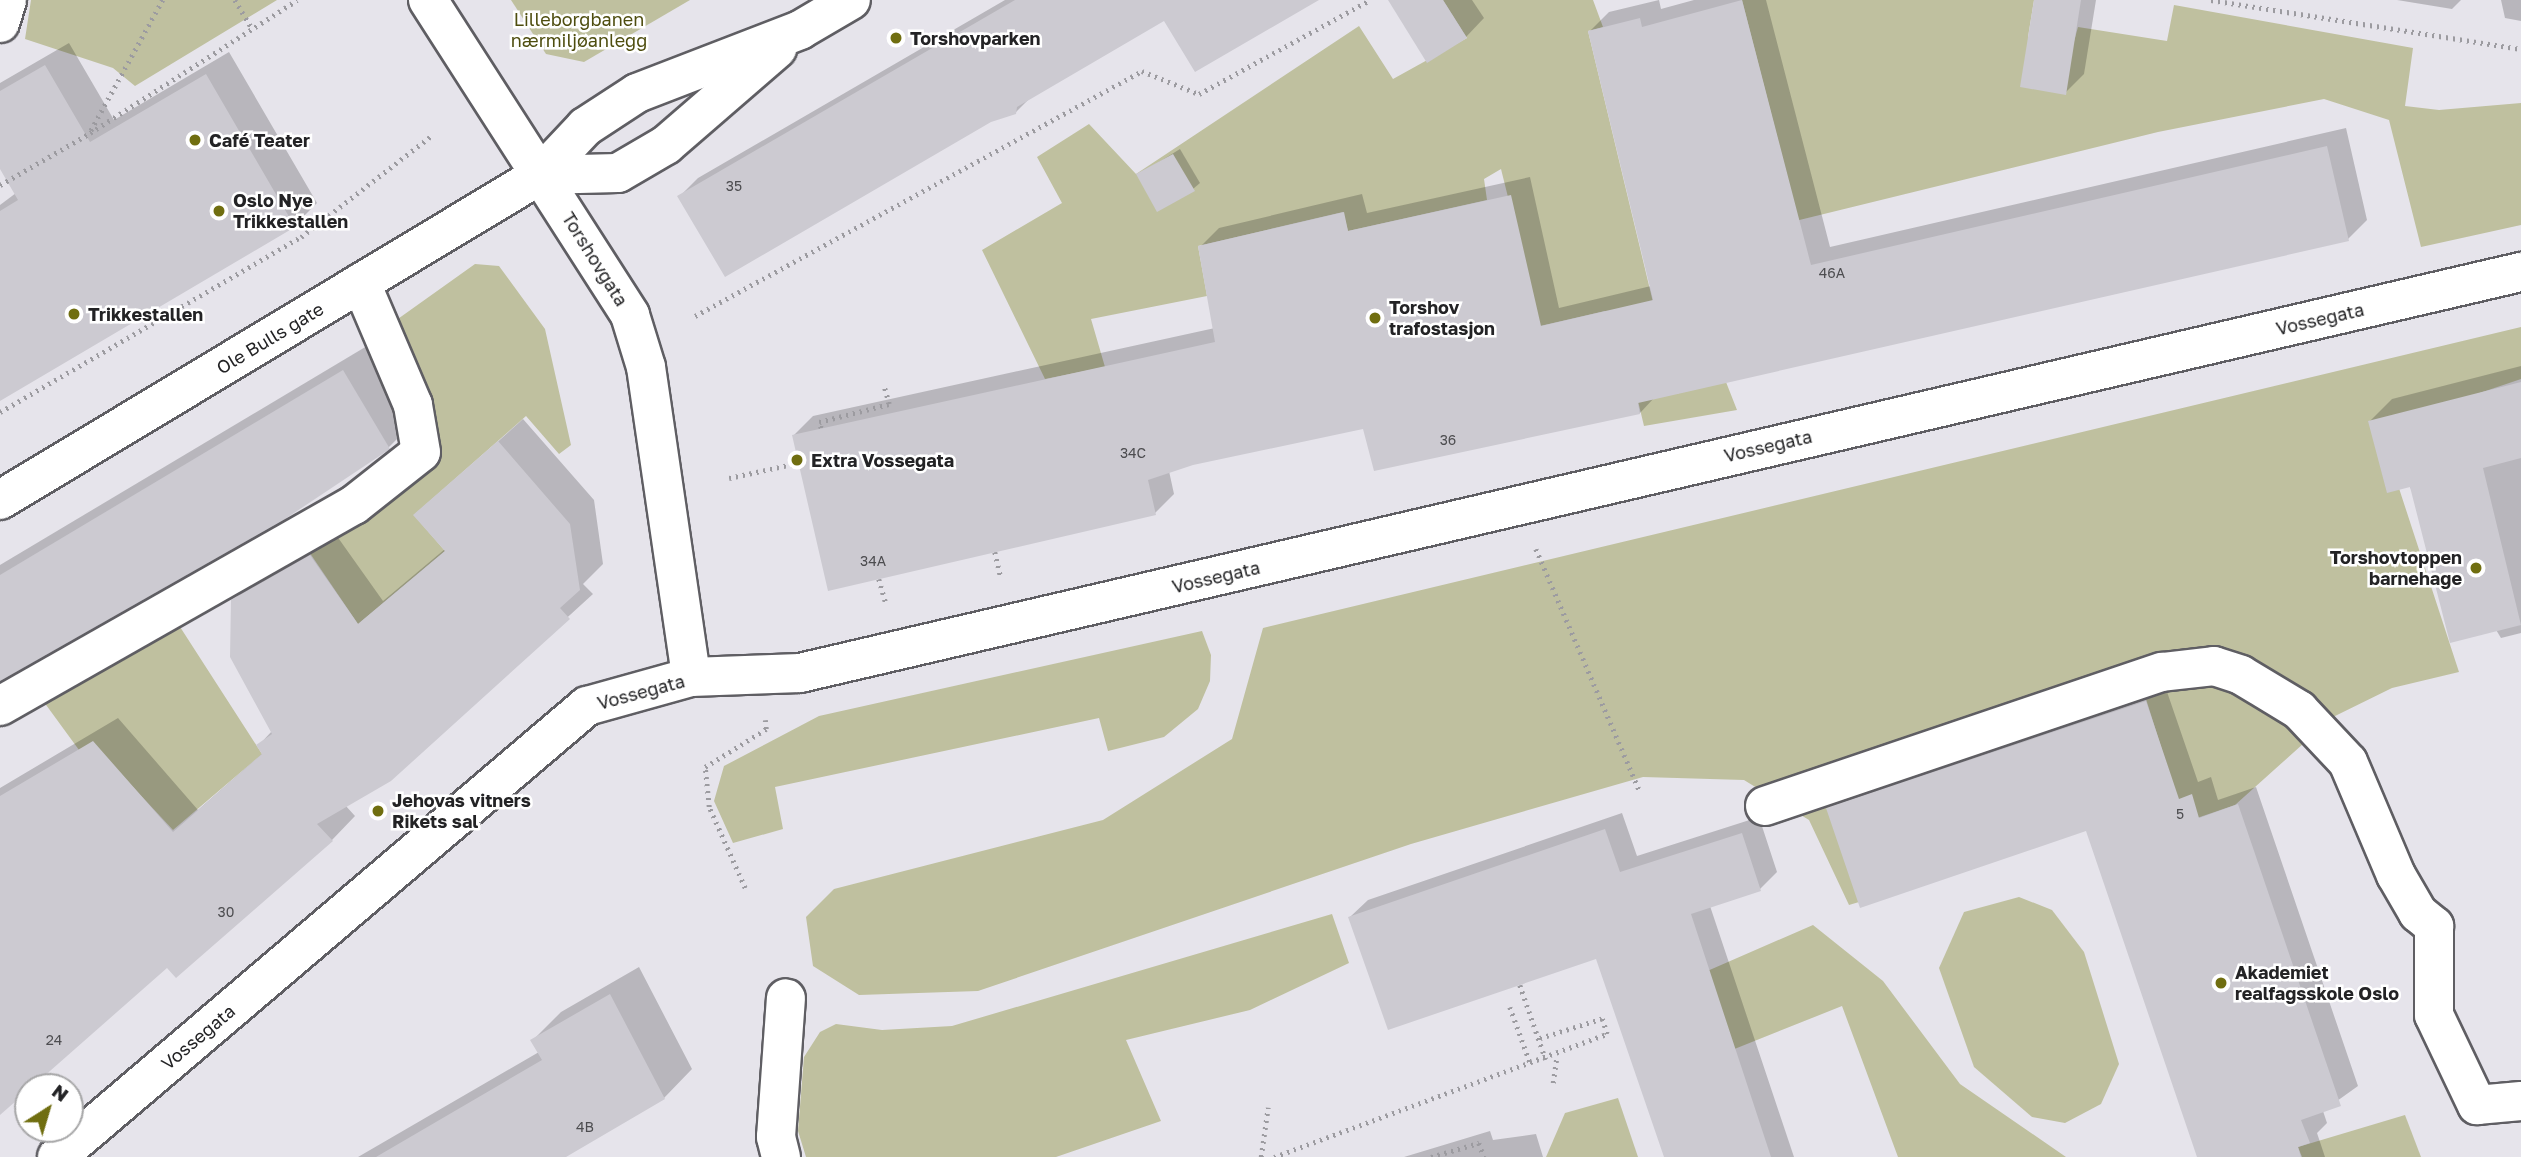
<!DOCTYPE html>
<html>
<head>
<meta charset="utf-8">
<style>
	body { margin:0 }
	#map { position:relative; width:2521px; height:1157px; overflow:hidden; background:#e6e4eb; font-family:"Golos Text",sans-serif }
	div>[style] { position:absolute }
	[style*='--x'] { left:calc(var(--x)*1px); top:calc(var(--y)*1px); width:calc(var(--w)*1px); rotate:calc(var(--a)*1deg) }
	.green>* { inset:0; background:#bfc09f }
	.shadow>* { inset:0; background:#0003 }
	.building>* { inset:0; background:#cccad1 }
	.path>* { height:4.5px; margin-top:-2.25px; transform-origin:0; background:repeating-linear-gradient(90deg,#9c9ba0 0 2px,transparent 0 7px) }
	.roads { filter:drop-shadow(2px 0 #5f5e63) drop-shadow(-2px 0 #5f5e63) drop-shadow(0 2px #5f5e63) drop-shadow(0 -2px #5f5e63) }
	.minor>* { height:38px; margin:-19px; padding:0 19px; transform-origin:19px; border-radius:19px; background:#fff }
	.dots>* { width:19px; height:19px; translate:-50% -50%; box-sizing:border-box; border:4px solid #fff; border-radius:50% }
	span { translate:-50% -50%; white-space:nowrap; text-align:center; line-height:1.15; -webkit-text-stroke:5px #fff; paint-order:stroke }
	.number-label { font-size:14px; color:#4d4d50 }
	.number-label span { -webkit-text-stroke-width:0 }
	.park-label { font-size:18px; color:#4e4d0f }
	.poi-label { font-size:18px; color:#232325; font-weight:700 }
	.left { translate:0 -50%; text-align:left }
	.right { translate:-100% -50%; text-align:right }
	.street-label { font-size:18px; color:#232325 }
	.north { position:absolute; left:14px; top:1073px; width:70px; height:70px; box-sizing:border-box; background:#fff; border:2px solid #a7a7a8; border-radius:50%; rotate:37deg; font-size:19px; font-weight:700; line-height:28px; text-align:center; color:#232325 }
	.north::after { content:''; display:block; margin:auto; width:24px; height:32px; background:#706e10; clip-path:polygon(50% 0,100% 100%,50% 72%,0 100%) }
</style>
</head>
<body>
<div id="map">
	<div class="green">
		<i style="clip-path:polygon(31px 0,277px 0,135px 86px,113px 68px,25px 39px)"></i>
		<i style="clip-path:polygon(511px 0,690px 0,584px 62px,546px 54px)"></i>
		<i style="clip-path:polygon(1443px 0,1593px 0,1603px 27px,1588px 31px,1675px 394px,1726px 382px,1737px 410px,1644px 426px,1627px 355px,1616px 356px,1605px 311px,1540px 326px,1501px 169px,1484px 179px,1487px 200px,1348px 231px,1343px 212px,1198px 246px,1207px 296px,1091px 319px,1105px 367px,1045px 379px,982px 250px,1062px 203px,1037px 157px,1089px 124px,1136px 174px,1359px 26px,1393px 79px,1467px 38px)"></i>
		<i style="clip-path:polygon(1742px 0,2034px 0,2028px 37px,2073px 45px,2078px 27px,2167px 41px,2174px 5px,2413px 48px,2405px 106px,2439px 110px,2521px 103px,2521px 225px,2421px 247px,2389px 120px,2324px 99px,2158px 132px,1771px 227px,1792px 195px)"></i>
		<i style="clip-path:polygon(475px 264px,499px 266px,545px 329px,571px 445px,559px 454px,526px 416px,414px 515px,445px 551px,358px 624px,299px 537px,438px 433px,395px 321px)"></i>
		<i style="clip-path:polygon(2521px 327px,2521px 379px,2379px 427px,2459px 672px,2392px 688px,2333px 717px,2235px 805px,2197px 818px,2179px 804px,2146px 699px,1827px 797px,1859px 902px,1849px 905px,1809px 820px,1744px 780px,1643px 777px,1411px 844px,978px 991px,859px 995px,813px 966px,806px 917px,834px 889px,1103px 820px,1232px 739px,1263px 628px)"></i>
		<i style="clip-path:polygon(173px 616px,262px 754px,173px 830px,94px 745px,79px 750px,41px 698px)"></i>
		<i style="clip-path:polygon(1202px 631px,1211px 655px,1210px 681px,1198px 709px,1164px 737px,1108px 751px,1099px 718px,775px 787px,783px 829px,733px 843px,714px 801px,724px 766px,819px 716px)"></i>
		<i style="clip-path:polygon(2019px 897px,2052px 910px,2084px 952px,2119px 1064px,2101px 1104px,2065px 1123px,2032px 1117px,1974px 1067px,1939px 968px,1964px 912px)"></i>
		<i style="clip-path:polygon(1332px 914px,1349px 963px,1250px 1010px,1126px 1040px,1161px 1121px,1056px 1157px,806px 1157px,798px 1131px,804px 1057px,820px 1032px,836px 1024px,882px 1030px,952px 1026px)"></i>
		<i style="clip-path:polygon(1813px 925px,1883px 981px,1960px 1084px,2066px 1157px,1898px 1157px,1842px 1006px,1732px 1050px,1705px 972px)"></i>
		<i style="clip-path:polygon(1618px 1098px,1638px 1157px,1546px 1157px,1565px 1113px)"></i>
		<i style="clip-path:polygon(2405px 1115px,2421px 1157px,2302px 1157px,2298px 1147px)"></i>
	</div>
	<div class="shadow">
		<i style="clip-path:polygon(1005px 0,1315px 0,1165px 19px,1032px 96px,1015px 113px,679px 197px,698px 178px)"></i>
		<i style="clip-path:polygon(1390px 0,1472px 0,1484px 18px,1466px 37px)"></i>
		<i style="clip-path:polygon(1659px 0,1661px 9px,1694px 0,1766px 0,1830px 247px,2346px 128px,2367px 220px,2348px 239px,1655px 397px,1640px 413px,1364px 427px,1193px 463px,1169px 471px,1174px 494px,1155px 513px,794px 435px,813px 416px,1215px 328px,1200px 247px,1219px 228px,1362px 194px,1367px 213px,1530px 177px,1559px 308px,1651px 286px,1590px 31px,1609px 12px)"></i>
		<i style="clip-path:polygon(2036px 0,2096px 0,2084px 74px,2065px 93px)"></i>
		<i style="clip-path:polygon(2397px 0,2461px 0,2452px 9px)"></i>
		<i style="clip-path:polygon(2501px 0,2521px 0,2521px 21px,2505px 18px)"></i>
		<i style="clip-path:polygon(69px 43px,114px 120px,229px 52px,317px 203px,294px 226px,0 399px,0 205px,16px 193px,0 165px,0 83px)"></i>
		<i style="clip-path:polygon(1180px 149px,1200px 183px,1193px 189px,1138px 175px)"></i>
		<i style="clip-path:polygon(372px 343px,417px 419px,389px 447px,0 679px,0 565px)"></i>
		<i style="clip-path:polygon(2521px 366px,2521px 633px,2501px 638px,2370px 421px,2392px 399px)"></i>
		<i style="clip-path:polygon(523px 419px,594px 500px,603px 564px,583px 584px,593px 594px,390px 779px,345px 805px,355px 816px,332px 840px,168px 965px,0 1109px,0 788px,118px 718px,198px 810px,263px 753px,258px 746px,272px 731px,233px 601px,257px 577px,334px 532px,383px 601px,445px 549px,416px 515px)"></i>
		<i style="clip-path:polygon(2164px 683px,2198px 782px,2211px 777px,2218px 800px,2256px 787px,2358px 1086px,2323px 1111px,2327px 1123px,2317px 1133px,2325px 1157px,2199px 1157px,2087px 829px,1828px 809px,1847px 790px)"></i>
		<i style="clip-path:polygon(1622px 813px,1637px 856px,1759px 817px,1777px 872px,1760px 889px,1710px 906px,1794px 1157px,1666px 1157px,1597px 956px,1350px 917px,1368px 900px)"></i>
		<i style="clip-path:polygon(639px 967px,692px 1069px,664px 1098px,562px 1157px,358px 1157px,539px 1052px,533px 1040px,561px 1012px)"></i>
		<i style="clip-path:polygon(1490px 1131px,1493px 1140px,1536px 1134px,1543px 1157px,1404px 1157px)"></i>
	</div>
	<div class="building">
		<i style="clip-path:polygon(1015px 0,1319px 0,1195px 72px,1164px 21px,1017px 107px,1016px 114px,991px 122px,725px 277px,677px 196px)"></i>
		<i style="clip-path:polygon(1388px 0,1443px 0,1467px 38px,1427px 63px)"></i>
		<i style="clip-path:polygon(1742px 0,1811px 265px,2327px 146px,2349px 241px,1638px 403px,1640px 414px,1374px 471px,1363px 429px,1193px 465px,1148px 480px,1156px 515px,828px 591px,792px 435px,1215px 342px,1198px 246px,1344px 212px,1348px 231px,1511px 195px,1541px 326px,1653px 300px,1588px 31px,1640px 18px,1642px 27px)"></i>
		<i style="clip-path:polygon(2034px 0,2081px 0,2066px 95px,2020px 87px)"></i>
		<i style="clip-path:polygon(45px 65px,90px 142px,206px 74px,295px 227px,0 401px,0 211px,18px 200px,0 169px,0 91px)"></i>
		<i style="clip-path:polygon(1173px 154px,1195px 191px,1157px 212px,1136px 174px)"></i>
		<i style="clip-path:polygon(343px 370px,390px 449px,285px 519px,0 681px,0 575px)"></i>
		<i style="clip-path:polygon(2521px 382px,2521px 458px,2483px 468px,2521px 625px,2450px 643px,2410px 487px,2387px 493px,2368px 421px)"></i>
		<i style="clip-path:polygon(498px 441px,570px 524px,580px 590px,560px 608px,570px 619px,391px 781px,317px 824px,333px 841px,176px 978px,167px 968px,0 1115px,0 796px,93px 741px,173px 832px,262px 754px,256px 745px,272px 734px,230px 657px,231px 600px,310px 555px,358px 624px,445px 551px,413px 515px)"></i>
		<i style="clip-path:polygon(2146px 701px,2179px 799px,2192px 794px,2199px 818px,2238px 804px,2341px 1106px,2301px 1120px,2310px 1143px,2298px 1147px,2301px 1157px,2197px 1157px,2086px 831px,1860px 908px,1826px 808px)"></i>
		<i style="clip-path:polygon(1605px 829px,1620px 872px,1742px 833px,1761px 891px,1691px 914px,1771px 1157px,1664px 1157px,1596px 959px,1388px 1030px,1348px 917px)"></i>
		<i style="clip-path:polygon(610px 994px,665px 1099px,566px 1157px,376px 1157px,542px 1060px,530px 1040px)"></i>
	</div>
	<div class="path">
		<i style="--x:163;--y:0;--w:152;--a:118.8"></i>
		<i style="--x:90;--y:133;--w:246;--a:-32.7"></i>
		<i style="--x:235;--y:0;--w:33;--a:59"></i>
		<i style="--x:2211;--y:0;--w:314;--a:9"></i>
		<i style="--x:0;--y:185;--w:104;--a:-30"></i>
		<i style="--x:695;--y:316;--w:510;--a:-28.73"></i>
		<i style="--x:1142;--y:71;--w:61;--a:22"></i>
		<i style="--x:1199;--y:94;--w:195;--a:-28.8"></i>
		<i style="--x:0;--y:412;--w:348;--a:-30.2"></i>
		<i style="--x:301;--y:237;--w:165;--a:-37.8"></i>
		<i style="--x:821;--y:428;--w:6;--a:-108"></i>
		<i style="--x:819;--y:422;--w:72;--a:-14.4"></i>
		<i style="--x:889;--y:404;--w:19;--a:-106"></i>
		<i style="--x:729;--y:478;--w:71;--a:-12.3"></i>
		<i style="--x:1536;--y:549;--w:264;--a:66.8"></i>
		<i style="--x:995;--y:552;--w:27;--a:77"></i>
		<i style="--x:879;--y:579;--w:26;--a:74"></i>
		<i style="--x:745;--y:888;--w:89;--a:-114"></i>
		<i style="--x:709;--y:807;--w:40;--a:-95.7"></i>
		<i style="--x:705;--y:767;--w:72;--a:-31.9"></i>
		<i style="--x:766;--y:729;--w:9;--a:-96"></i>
		<i style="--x:1520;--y:985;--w:79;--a:70.9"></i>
		<i style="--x:1510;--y:1007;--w:62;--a:70.1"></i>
		<i style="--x:1553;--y:1083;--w:27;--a:-82"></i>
		<i style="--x:1261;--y:1157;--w:50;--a:-82"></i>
		<i style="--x:1274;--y:1157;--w:355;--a:-20.3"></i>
		<i style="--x:1607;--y:1034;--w:16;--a:-108"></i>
		<i style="--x:1602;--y:1019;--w:66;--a:162.4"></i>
		<i style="--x:1431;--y:1157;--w:50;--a:-16.3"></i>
		<i style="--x:1479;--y:1143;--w:15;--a:70"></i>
	</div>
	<div class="roads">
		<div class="minor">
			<i style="--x:428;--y:0;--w:374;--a:57.3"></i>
			<i style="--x:630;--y:315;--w:54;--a:72.9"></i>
			<i style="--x:646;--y:367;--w:313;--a:81.7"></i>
			<i style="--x:0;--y:23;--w:24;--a:-73"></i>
			<i style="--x:540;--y:175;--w:78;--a:-1.5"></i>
			<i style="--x:618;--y:173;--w:56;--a:-30.3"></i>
			<i style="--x:666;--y:145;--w:147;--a:-40.9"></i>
			<i style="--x:0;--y:500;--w:630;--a:-31.04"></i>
			<i style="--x:540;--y:175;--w:66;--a:-46.8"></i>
			<i style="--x:585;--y:127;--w:62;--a:-33.2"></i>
			<i style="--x:637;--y:93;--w:175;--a:-21.1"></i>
			<i style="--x:800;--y:30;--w:59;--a:-30.5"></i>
			<i style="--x:0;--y:706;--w:407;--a:-29.6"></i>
			<i style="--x:354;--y:505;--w:85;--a:-38.3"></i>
			<i style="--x:421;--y:452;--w:48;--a:-99.7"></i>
			<i style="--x:413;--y:405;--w:133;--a:-113.1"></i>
			<i style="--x:1765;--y:806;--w:419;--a:-18.7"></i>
			<i style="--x:2162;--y:672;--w:52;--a:-6.6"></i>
			<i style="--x:2214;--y:666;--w:28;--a:18"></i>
			<i style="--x:2241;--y:675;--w:68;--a:31.1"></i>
			<i style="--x:2299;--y:710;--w:71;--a:46.7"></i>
			<i style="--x:2348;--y:762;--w:123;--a:67"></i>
			<i style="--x:2396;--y:875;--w:44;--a:59.9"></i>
			<i style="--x:2418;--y:913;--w:21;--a:39"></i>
			<i style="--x:2434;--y:926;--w:89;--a:90"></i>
			<i style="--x:2434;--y:1015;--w:100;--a:64.5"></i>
			<i style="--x:2477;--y:1105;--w:44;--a:-5.2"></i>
			<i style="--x:57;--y:1157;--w:696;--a:-40.4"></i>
			<i style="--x:587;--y:706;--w:108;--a:-15.6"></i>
			<i style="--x:691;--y:677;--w:109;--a:-2.1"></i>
			<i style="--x:800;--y:673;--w:1767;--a:-13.12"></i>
			<i style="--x:781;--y:1157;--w:21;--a:-104"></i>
			<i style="--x:776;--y:1137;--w:139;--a:-85.9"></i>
		</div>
	</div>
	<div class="dots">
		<i style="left:896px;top:38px;background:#706e10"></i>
		<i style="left:195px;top:140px;background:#706e10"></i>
		<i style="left:219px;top:211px;background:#706e10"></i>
		<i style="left:74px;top:314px;background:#706e10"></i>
		<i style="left:1375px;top:318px;background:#706e10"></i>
		<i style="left:797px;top:460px;background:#706e10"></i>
		<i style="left:2476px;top:568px;background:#706e10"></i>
		<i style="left:378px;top:811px;background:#706e10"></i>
		<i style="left:2221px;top:983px;background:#706e10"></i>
	</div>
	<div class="number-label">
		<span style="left:734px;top:186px">35</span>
		<span style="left:1832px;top:273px">46A</span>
		<span style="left:1448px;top:440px">36</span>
		<span style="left:1133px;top:453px">34C</span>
		<span style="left:873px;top:561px">34A</span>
		<span style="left:2180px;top:814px">5</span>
		<span style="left:226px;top:912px">30</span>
		<span style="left:54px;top:1040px">24</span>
		<span style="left:585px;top:1127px">4B</span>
	</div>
	<div class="park-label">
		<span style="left:579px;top:30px">Lilleborgbanen<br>nærmiljøanlegg</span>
	</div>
	<div class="poi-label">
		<span class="left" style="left:910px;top:38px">Torshovparken</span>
		<span class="left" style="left:209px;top:140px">Café Teater</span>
		<span class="left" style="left:233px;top:211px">Oslo Nye<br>Trikkestallen</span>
		<span class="left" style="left:1389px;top:318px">Torshov<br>trafostasjon</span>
		<span class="left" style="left:88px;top:314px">Trikkestallen</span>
		<span class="left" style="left:811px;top:460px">Extra Vossegata</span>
		<span class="right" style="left:2462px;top:568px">Torshovtoppen<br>barnehage</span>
		<span class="left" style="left:392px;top:811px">Jehovas vitners<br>Rikets sal</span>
		<span class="left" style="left:2235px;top:983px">Akademiet<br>realfagsskole Oslo</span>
	</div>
	<div class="street-label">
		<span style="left:595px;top:259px;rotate:58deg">Torshovgata</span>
		<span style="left:2320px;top:319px;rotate:-13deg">Vossegata</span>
		<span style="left:270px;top:338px;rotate:-31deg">Ole Bulls gate</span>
		<span style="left:1768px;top:446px;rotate:-13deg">Vossegata</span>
		<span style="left:1216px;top:577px;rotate:-13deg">Vossegata</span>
		<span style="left:641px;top:692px;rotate:-15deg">Vossegata</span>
		<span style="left:198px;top:1037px;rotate:-40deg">Vossegata</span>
	</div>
	<div class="north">N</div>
</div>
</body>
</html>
